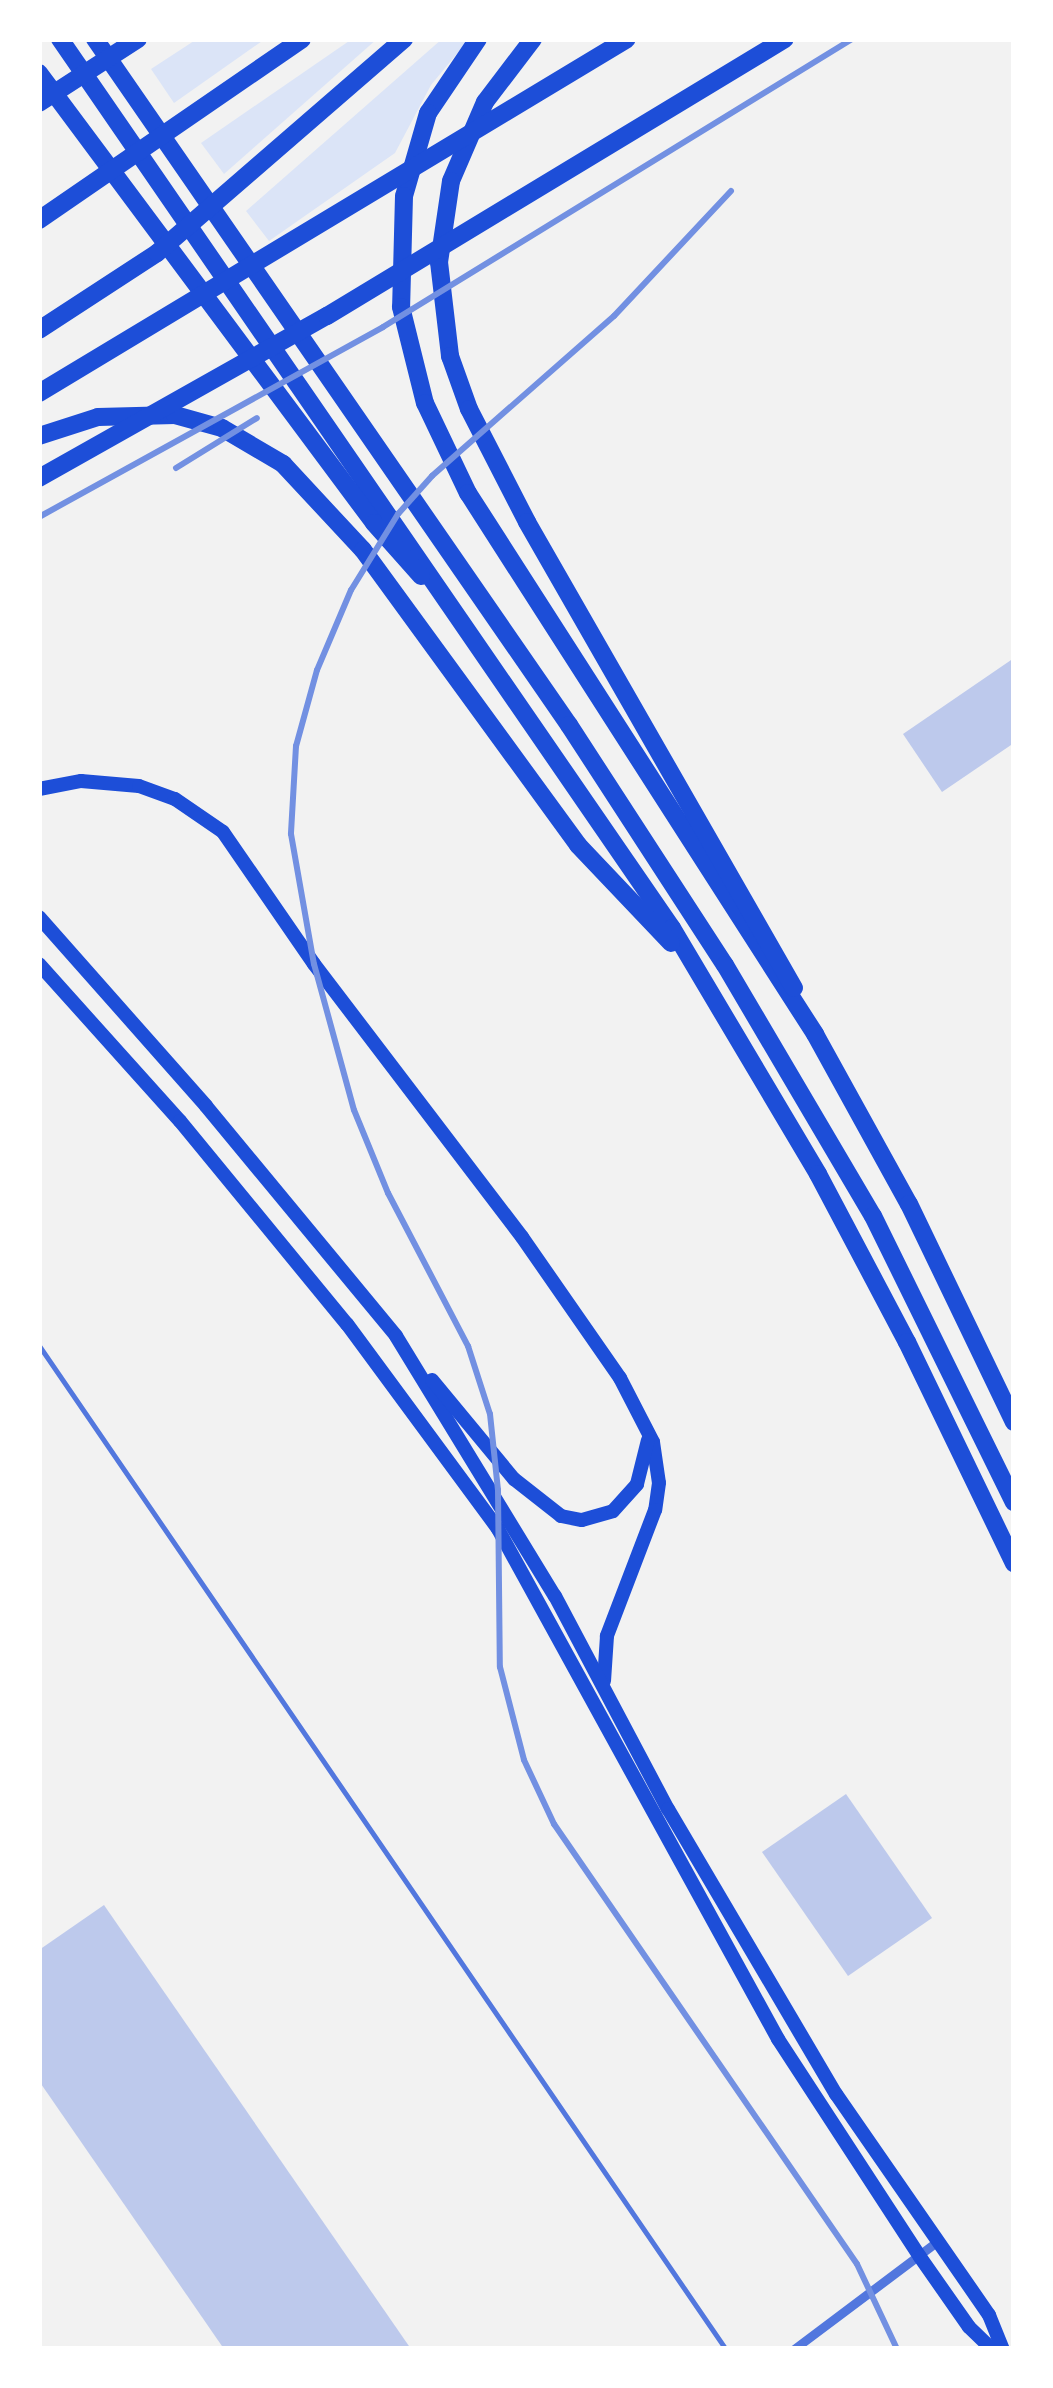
<!DOCTYPE html>
<html>
<head>
<meta charset="utf-8">
<style>
	body { margin:0 }
	#map { position:relative; width:1053px; height:2388px; overflow:hidden; background:#f2f2f2; font-family:"Fira Sans Condensed",sans-serif }
	div>[style] { position:absolute }
	[style*='--x'] { left:calc(var(--x)*1px); top:calc(var(--y)*1px); width:calc(var(--w)*1px); rotate:calc(var(--a)*1deg) }
	.green>* { inset:0; background:#dbe4f7 }
	.building>* { inset:0; background:#bdc9ec }
	.service>* { height:4.5px; margin:-2.25px; padding:0 2.25px; transform-origin:2.25px; border-radius:2.25px; background:#5277de }
	.minor>* { height:9px; margin:-4.5px; padding:0 4.5px; transform-origin:4.5px; border-radius:4.5px; background:#5277de }
	.secondary>* { height:14px; margin:-7px; padding:0 7px; transform-origin:7px; border-radius:7px; background:#1d4ed8 }
	.motorway>* { height:18px; margin:-9px; padding:0 9px; transform-origin:9px; border-radius:9px; background:#1d4ed8 }
	.rail>* { height:6px; margin:-3px; padding:0 3px; transform-origin:3px; border-radius:3px; background:#7290e2 }
	span { translate:-50% -50%; white-space:nowrap; text-align:center; line-height:1.15; -webkit-text-stroke:9px #fff; paint-order:stroke }
	.frame { position:absolute; inset:0; border:42px solid #fff; pointer-events:none }
</style>
</head>
<body>
<div id="map">
	<div class="green">
		<i style="clip-path:polygon(197px 39px,265px 39px,174px 103px,151px 69px)"></i>
		<i style="clip-path:polygon(352px 39px,377px 39px,224px 174px,201px 143px)"></i>
		<i style="clip-path:polygon(442px 39px,469px 39px,431px 85px,395px 153px,269px 241px,246px 211px)"></i>
	</div>
	<div class="building">
		<i style="clip-path:polygon(1014px 658px,1014px 743px,942px 792px,903px 734px)"></i>
		<i style="clip-path:polygon(846px 1794px,932px 1918px,848px 1976px,762px 1852px)"></i>
		<i style="clip-path:polygon(104px 1905px,411px 2349px,224px 2349px,39px 2081px,39px 1950px)"></i>
	</div>
	<div class="service">
		<i style="--x:39;--y:1345;--w:1217;--a:55.62"></i>
	</div>
	<div class="minor">
		<i style="--x:794;--y:2349;--w:180;--a:-36.9"></i>
	</div>
	<div class="secondary">
		<i style="--x:39;--y:789;--w:43;--a:-10.8"></i>
		<i style="--x:81;--y:781;--w:58;--a:4.9"></i>
		<i style="--x:139;--y:786;--w:38;--a:20"></i>
		<i style="--x:175;--y:799;--w:58;--a:34.5"></i>
		<i style="--x:223;--y:832;--w:160;--a:55.4"></i>
		<i style="--x:314;--y:964;--w:343;--a:52.7"></i>
		<i style="--x:522;--y:1237;--w:172;--a:55.2"></i>
		<i style="--x:620;--y:1378;--w:72;--a:62.7"></i>
		<i style="--x:653;--y:1442;--w:41;--a:81.7"></i>
		<i style="--x:659;--y:1483;--w:27;--a:98"></i>
		<i style="--x:655;--y:1510;--w:135;--a:110.9"></i>
		<i style="--x:607;--y:1636;--w:45;--a:93.8"></i>
		<i style="--x:39;--y:917;--w:252;--a:48.5"></i>
		<i style="--x:206;--y:1106;--w:298;--a:50.4"></i>
		<i style="--x:396;--y:1336;--w:305;--a:58.6"></i>
		<i style="--x:555;--y:1596;--w:241;--a:62.1"></i>
		<i style="--x:668;--y:1809;--w:331;--a:59.5"></i>
		<i style="--x:836;--y:2094;--w:269;--a:55.3"></i>
		<i style="--x:989;--y:2315;--w:37;--a:68"></i>
		<i style="--x:39;--y:964;--w:211;--a:48.1"></i>
		<i style="--x:180;--y:1121;--w:263;--a:50.6"></i>
		<i style="--x:347;--y:1324;--w:255;--a:53.6"></i>
		<i style="--x:498;--y:1529;--w:582;--a:61.23"></i>
		<i style="--x:778;--y:2039;--w:260;--a:56.9"></i>
		<i style="--x:920;--y:2257;--w:85;--a:55"></i>
		<i style="--x:969;--y:2327;--w:32;--a:44"></i>
		<i style="--x:432;--y:1380;--w:129;--a:50.4"></i>
		<i style="--x:514;--y:1479;--w:60;--a:38.2"></i>
		<i style="--x:561;--y:1516;--w:21;--a:11"></i>
		<i style="--x:582;--y:1520;--w:32;--a:-16"></i>
		<i style="--x:613;--y:1511;--w:36;--a:-48"></i>
		<i style="--x:637;--y:1484;--w:45;--a:-76"></i>
	</div>
	<div class="motorway">
		<i style="--x:60;--y:39;--w:1079;--a:55.46"></i>
		<i style="--x:672;--y:928;--w:286;--a:59.3"></i>
		<i style="--x:818;--y:1174;--w:190;--a:62.1"></i>
		<i style="--x:907;--y:1342;--w:246;--a:64.2"></i>
		<i style="--x:95;--y:39;--w:834;--a:55.36"></i>
		<i style="--x:569;--y:725;--w:286;--a:57"></i>
		<i style="--x:725;--y:965;--w:291;--a:59.5"></i>
		<i style="--x:873;--y:1216;--w:319;--a:63.8"></i>
		<i style="--x:478;--y:39;--w:89;--a:124"></i>
		<i style="--x:428;--y:113;--w:86;--a:106.1"></i>
		<i style="--x:404;--y:196;--w:111;--a:91.5"></i>
		<i style="--x:401;--y:307;--w:99;--a:76"></i>
		<i style="--x:425;--y:403;--w:100;--a:64.5"></i>
		<i style="--x:468;--y:493;--w:643;--a:57.32"></i>
		<i style="--x:815;--y:1034;--w:194;--a:61.1"></i>
		<i style="--x:909;--y:1204;--w:242;--a:64.3"></i>
		<i style="--x:533;--y:39;--w:79;--a:127.3"></i>
		<i style="--x:485;--y:102;--w:86;--a:113.3"></i>
		<i style="--x:451;--y:181;--w:82;--a:98.4"></i>
		<i style="--x:439;--y:262;--w:95;--a:83.3"></i>
		<i style="--x:450;--y:356;--w:56;--a:70.3"></i>
		<i style="--x:469;--y:409;--w:127;--a:62.8"></i>
		<i style="--x:527;--y:522;--w:537;--a:60.19"></i>
		<i style="--x:39;--y:73;--w:561;--a:53.33"></i>
		<i style="--x:374;--y:523;--w:71;--a:48.4"></i>
		<i style="--x:39;--y:103;--w:118;--a:-32.9"></i>
		<i style="--x:39;--y:220;--w:319;--a:-34.5"></i>
		<i style="--x:39;--y:330;--w:141;--a:-33.1"></i>
		<i style="--x:157;--y:253;--w:327;--a:-40.9"></i>
		<i style="--x:39;--y:393;--w:686;--a:-31.05"></i>
		<i style="--x:39;--y:436;--w:62;--a:-17.9"></i>
		<i style="--x:98;--y:417;--w:77;--a:-1.5"></i>
		<i style="--x:175;--y:415;--w:49;--a:15.5"></i>
		<i style="--x:222;--y:428;--w:71;--a:30.5"></i>
		<i style="--x:283;--y:464;--w:117;--a:47.1"></i>
		<i style="--x:363;--y:550;--w:365;--a:53.9"></i>
		<i style="--x:578;--y:845;--w:135;--a:46.5"></i>
		<i style="--x:39;--y:478;--w:330;--a:-29.4"></i>
		<i style="--x:327;--y:316;--w:535;--a:-31.17"></i>
	</div>
	<div class="rail">
		<i style="--x:731;--y:191;--w:171;--a:133.1"></i>
		<i style="--x:614;--y:316;--w:242;--a:138.7"></i>
		<i style="--x:432;--y:476;--w:51;--a:131.8"></i>
		<i style="--x:398;--y:514;--w:89;--a:121.7"></i>
		<i style="--x:351;--y:590;--w:87;--a:113"></i>
		<i style="--x:317;--y:670;--w:79;--a:105.4"></i>
		<i style="--x:296;--y:746;--w:88;--a:93.3"></i>
		<i style="--x:291;--y:834;--w:132;--a:80"></i>
		<i style="--x:314;--y:964;--w:151;--a:74.7"></i>
		<i style="--x:354;--y:1110;--w:90;--a:67.7"></i>
		<i style="--x:388;--y:1193;--w:173;--a:62.4"></i>
		<i style="--x:468;--y:1346;--w:71;--a:72.1"></i>
		<i style="--x:490;--y:1414;--w:76;--a:84"></i>
		<i style="--x:498;--y:1490;--w:177;--a:89.4"></i>
		<i style="--x:500;--y:1667;--w:96;--a:75.5"></i>
		<i style="--x:524;--y:1760;--w:71;--a:64.9"></i>
		<i style="--x:554;--y:1824;--w:534;--a:55.45"></i>
		<i style="--x:857;--y:2264;--w:94;--a:64.8"></i>
		<i style="--x:176;--y:468;--w:95;--a:-31.7"></i>
		<i style="--x:39;--y:517;--w:393;--a:-28.9"></i>
		<i style="--x:383;--y:327;--w:550;--a:-31.55"></i>
	</div>
	<div class="frame"></div>
</div>
</body>
</html>
